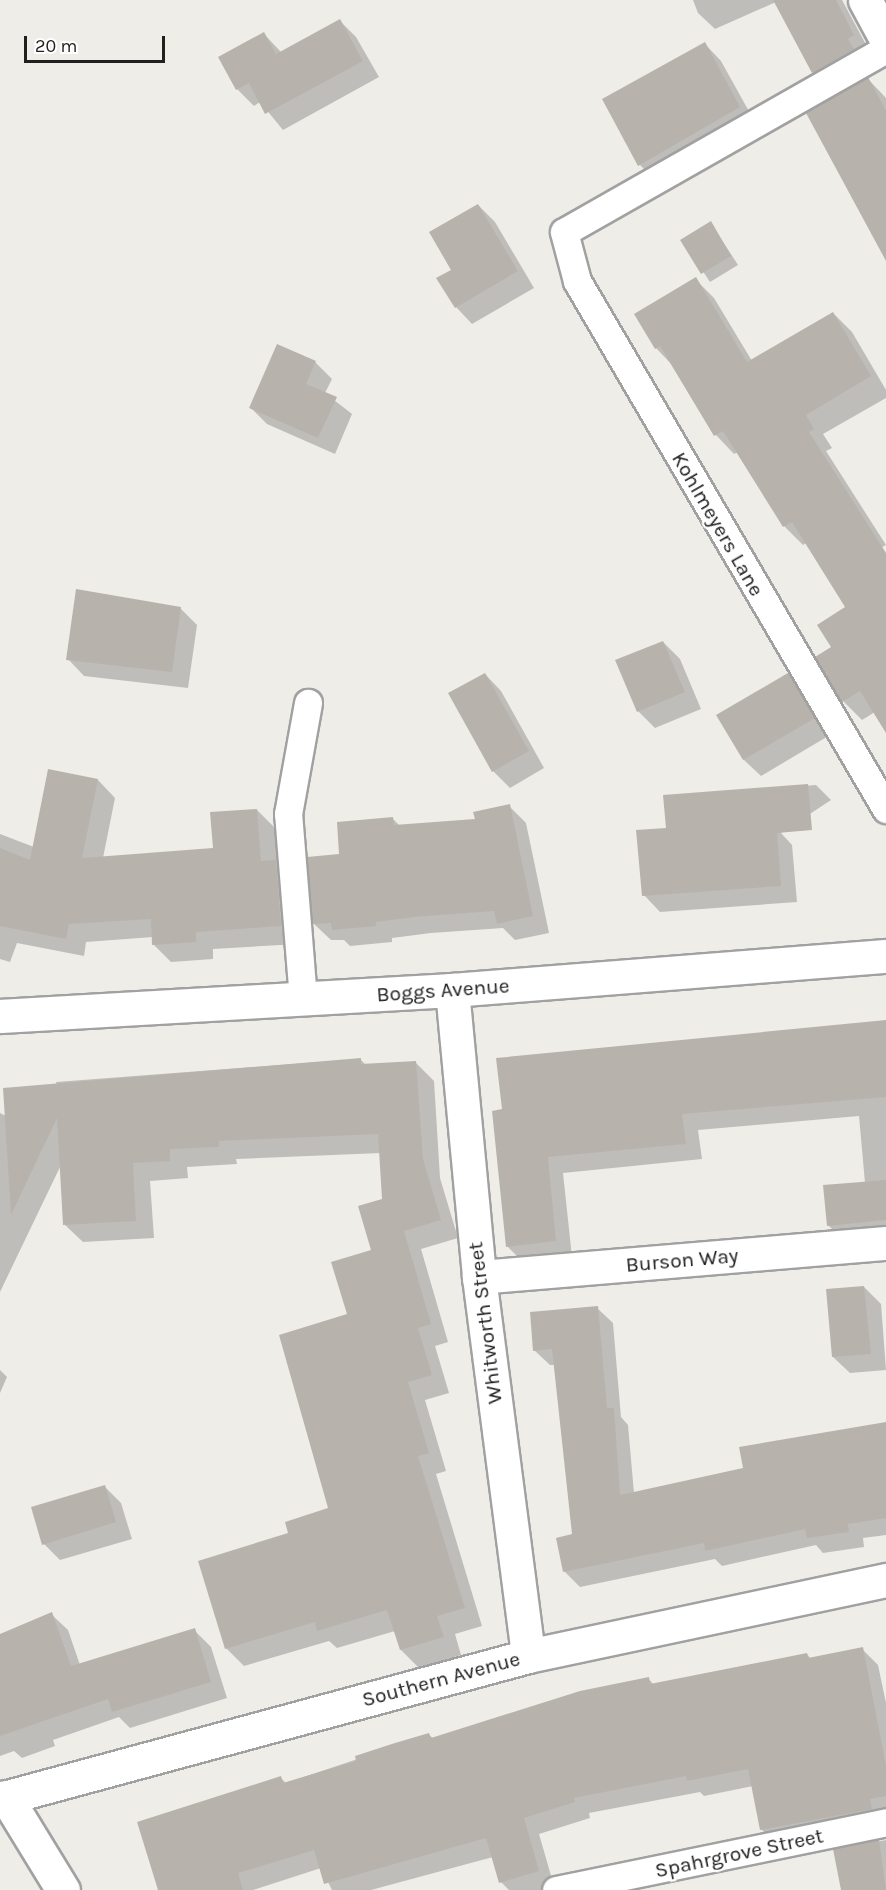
<!DOCTYPE html>
<html>
<head>
<meta charset="utf-8">
<style>
	body { margin:0 }
	#map { position:relative; width:886px; height:1890px; overflow:hidden; background:#efede8; font-family:Karla,sans-serif }
	div>[style] { position:absolute }
	[style*='--x'] { left:calc(var(--x)*1px); top:calc(var(--y)*1px); width:calc(var(--w)*1px); rotate:calc(var(--a)*1deg) }
	.shadow>* { inset:0; background:#0003 }
	.building>* { inset:0; background:#b8b2ad }
	.roads { filter:drop-shadow(2px 0 #a1a1a1) drop-shadow(-2px 0 #a1a1a1) drop-shadow(0 2px #a1a1a1) drop-shadow(0 -2px #a1a1a1) }
	.service>* { height:27px; margin:-13.5px; padding:0 13.5px; transform-origin:13.5px; border-radius:13.5px; background:#fff }
	.minor>* { height:33px; margin:-16.5px; padding:0 16.5px; transform-origin:16.5px; border-radius:16.5px; background:#fff }
	.tertiary>* { height:33px; margin:-16.5px; padding:0 16.5px; transform-origin:16.5px; border-radius:16.5px; background:#fff }
	span { translate:-50% -50%; white-space:nowrap; text-align:center; line-height:1.15; -webkit-text-stroke:4.5px #fff; paint-order:stroke }
	.street-label { font-size:21px; color:#202020 }
	.scale { position:absolute; left:24px; top:36px; width:141px; height:27px; box-sizing:border-box; border:3px solid #202020; border-top:0; padding-left:8px; font-size:18px; line-height:21px; white-space:nowrap; color:#202020; -webkit-text-stroke:4px #fff; paint-order:stroke }
</style>
</head>
<body>
<div id="map">
	<div class="shadow">
		<i style="clip-path:polygon(693px 0,842px 0,870px 52px,830px 88px,813px 72px,776px 2px,715px 29px,698px 13px)"></i>
		<i style="clip-path:polygon(340px 21px,356px 37px,379px 77px,283px 130px,260px 102px,254px 106px,237px 89px,264px 34px,281px 52px)"></i>
		<i style="clip-path:polygon(705px 44px,721px 61px,756px 124px,656px 181px,640px 165px)"></i>
		<i style="clip-path:polygon(868px 79px,886px 98px,886px 248px)"></i>
		<i style="clip-path:polygon(478px 205px,495px 222px,534px 288px,472px 324px,456px 307px,453px 270px)"></i>
		<i style="clip-path:polygon(711px 223px,738px 265px,710px 282px,682px 240px)"></i>
		<i style="clip-path:polygon(695px 279px,714px 298px,752px 361px,833px 313px,852px 332px,886px 390px,886px 398px,823px 434px,832px 448px,826px 451px,886px 545px,877px 550px,886px 564px,886px 729px,875px 712px,862px 720px,843px 701px,833px 648px,847px 608px,806px 543px,803px 545px,784px 526px,738px 452px,734px 454px,716px 435px,674px 367px,656px 348px)"></i>
		<i style="clip-path:polygon(315px 362px,332px 379px,325px 393px,352px 414px,335px 454px,267px 424px,251px 408px)"></i>
		<i style="clip-path:polygon(180px 608px,197px 625px,188px 688px,84px 676px,68px 659px)"></i>
		<i style="clip-path:polygon(663px 642px,680px 659px,701px 709px,655px 728px,639px 712px,617px 661px)"></i>
		<i style="clip-path:polygon(485px 674px,501px 691px,544px 768px,510px 788px,493px 771px)"></i>
		<i style="clip-path:polygon(788px 675px,804px 691px,830px 735px,761px 776px,744px 760px,718px 716px)"></i>
		<i style="clip-path:polygon(98px 780px,115px 798px,103px 858px,215px 849px,257px 810px,275px 828px,277px 863px,293px 879px,298px 944px,213px 949px,213px 959px,171px 962px,153px 944px,153px 937px,86px 942px,84px 956px,17px 943px,10px 962px,0 959px,0 834px,34px 847px)"></i>
		<i style="clip-path:polygon(816px 785px,831px 800px,781px 833px,792px 845px,797px 902px,660px 912px,644px 895px,667px 829px,664px 797px)"></i>
		<i style="clip-path:polygon(509px 806px,526px 823px,549px 933px,515px 940px,503px 928px,431px 933px,392px 938px,392px 942px,350px 946px,344px 940px,331px 940px,314px 924px,341px 855px,393px 819px,400px 826px,477px 821px)"></i>
		<i style="clip-path:polygon(886px 1021px,886px 1238px,844px 1241px,828px 1225px,865px 1183px,859px 1116px,698px 1130px,702px 1159px,563px 1173px,572px 1257px,523px 1262px,507px 1246px,494px 1112px)"></i>
		<i style="clip-path:polygon(360px 1059px,366px 1065px,416px 1063px,434px 1081px,440px 1178px,458px 1238px,421px 1249px,448px 1342px,435px 1346px,449px 1393px,425px 1400px,446px 1471px,436px 1474px,482px 1626px,455px 1634px,461px 1655px,419px 1668px,401px 1650px,395px 1631px,337px 1648px,329px 1641px,244px 1666px,226px 1648px,290px 1534px,330px 1509px,349px 1315px,373px 1251px,383px 1200px,381px 1153px,236px 1159px,237px 1164px,187px 1167px,188px 1178px,150px 1181px,154px 1238px,83px 1242px,64px 1224px,61px 1165px,0 1292px,0 1113px,6px 1116px,57px 1086px,56px 1082px)"></i>
		<i style="clip-path:polygon(864px 1287px,881px 1304px,886px 1370px,850px 1373px,833px 1357px)"></i>
		<i style="clip-path:polygon(597px 1308px,613px 1323px,621px 1417px,628px 1425px,634px 1493px,745px 1469px,886px 1425px,886px 1535px,863px 1538px,864px 1547px,823px 1553px,816px 1545px,722px 1566px,715px 1559px,580px 1587px,565px 1572px,574px 1535px,555px 1365px,550px 1365px,534px 1350px)"></i>
		<i style="clip-path:polygon(0 1370px,7px 1377px,0 1393px)"></i>
		<i style="clip-path:polygon(104px 1486px,121px 1503px,132px 1539px,60px 1560px,44px 1544px)"></i>
		<i style="clip-path:polygon(51px 1614px,68px 1630px,80px 1665px,194px 1630px,211px 1647px,227px 1698px,130px 1728px,119px 1717px,53px 1740px,55px 1746px,22px 1758px,14px 1751px,0 1756px,0 1635px)"></i>
		<i style="clip-path:polygon(862px 1649px,878px 1665px,886px 1703px,886px 1825px,777px 1845px,761px 1829px,753px 1786px,704px 1796px,700px 1792px,589px 1813px,590px 1818px,539px 1834px,554px 1886px,543px 1890px,509px 1890px,501px 1882px,493px 1857px,371px 1890px,332px 1890px,321px 1868px,253px 1890px,159px 1890px,281px 1778px,286px 1783px,429px 1735px,434px 1739px,648px 1678px,654px 1685px,807px 1654px,811px 1659px)"></i>
		<i style="clip-path:polygon(886px 1840px,886px 1890px,842px 1890px,834px 1850px)"></i>
	</div>
	<div class="building">
		<i style="clip-path:polygon(773px 0,836px 0,854px 35px,848px 39px,854px 49px,812px 73px)"></i>
		<i style="clip-path:polygon(340px 19px,363px 61px,265px 114px,249px 83px,236px 90px,218px 57px,264px 32px,276px 54px)"></i>
		<i style="clip-path:polygon(705px 42px,740px 107px,638px 166px,602px 99px)"></i>
		<i style="clip-path:polygon(868px 77px,886px 111px,886px 261px,806px 113px)"></i>
		<i style="clip-path:polygon(478px 204px,518px 271px,455px 308px,436px 278px,451px 270px,429px 232px)"></i>
		<i style="clip-path:polygon(711px 221px,731px 256px,701px 274px,680px 240px)"></i>
		<i style="clip-path:polygon(696px 277px,747px 362px,833px 312px,871px 376px,806px 415px,814px 429px,809px 432px,886px 553px,886px 733px,860px 691px,842px 702px,815px 657px,831px 647px,817px 625px,845px 607px,792px 522px,783px 527px,723px 431px,714px 436px,660px 346px,655px 349px,634px 314px)"></i>
		<i style="clip-path:polygon(277px 344px,316px 361px,306px 384px,337px 397px,318px 438px,249px 408px)"></i>
		<i style="clip-path:polygon(76px 589px,181px 607px,172px 672px,66px 660px)"></i>
		<i style="clip-path:polygon(663px 641px,685px 692px,637px 712px,615px 660px)"></i>
		<i style="clip-path:polygon(485px 673px,529px 751px,492px 772px,448px 693px)"></i>
		<i style="clip-path:polygon(788px 673px,815px 718px,743px 760px,716px 715px)"></i>
		<i style="clip-path:polygon(48px 769px,98px 779px,82px 858px,213px 848px,210px 812px,257px 809px,261px 861px,276px 860px,281px 926px,196px 932px,196px 942px,152px 945px,151px 919px,69px 924px,66px 939px,0 926px,0 848px,30px 860px)"></i>
		<i style="clip-path:polygon(808px 784px,812px 830px,777px 833px,781px 886px,642px 896px,636px 830px,666px 828px,663px 795px)"></i>
		<i style="clip-path:polygon(510px 804px,533px 916px,497px 924px,494px 911px,414px 917px,376px 922px,376px 926px,332px 930px,331px 923px,313px 924px,307px 857px,339px 854px,337px 822px,393px 817px,394px 825px,475px 819px,473px 812px)"></i>
		<i style="clip-path:polygon(886px 1020px,886px 1097px,682px 1114px,686px 1144px,548px 1157px,556px 1241px,506px 1247px,492px 1111px,502px 1109px,496px 1058px)"></i>
		<i style="clip-path:polygon(361px 1058px,361px 1064px,416px 1061px,423px 1159px,441px 1220px,404px 1231px,431px 1324px,418px 1328px,432px 1375px,408px 1382px,429px 1453px,418px 1456px,465px 1608px,437px 1616px,444px 1637px,400px 1650px,387px 1610px,317px 1631px,315px 1622px,225px 1649px,198px 1561px,288px 1533px,285px 1522px,328px 1508px,279px 1335px,347px 1314px,331px 1262px,371px 1250px,358px 1206px,382px 1199px,378px 1134px,219px 1141px,219px 1147px,170px 1149px,170px 1161px,133px 1163px,136px 1221px,63px 1225px,57px 1118px,11px 1215px,3px 1088px)"></i>
		<i style="clip-path:polygon(886px 1180px,886px 1220px,827px 1226px,823px 1185px)"></i>
		<i style="clip-path:polygon(864px 1286px,871px 1354px,832px 1357px,826px 1289px)"></i>
		<i style="clip-path:polygon(598px 1306px,607px 1408px,614px 1408px,620px 1495px,743px 1468px,739px 1447px,886px 1422px,886px 1518px,848px 1524px,849px 1532px,807px 1538px,805px 1529px,705px 1551px,704px 1543px,563px 1572px,556px 1538px,572px 1534px,552px 1349px,533px 1351px,530px 1312px)"></i>
		<i style="clip-path:polygon(105px 1485px,116px 1522px,42px 1545px,31px 1507px)"></i>
		<i style="clip-path:polygon(52px 1612px,71px 1666px,195px 1628px,211px 1682px,112px 1712px,108px 1699px,0 1736px,0 1634px)"></i>
		<i style="clip-path:polygon(863px 1647px,886px 1766px,886px 1796px,870px 1799px,872px 1809px,760px 1830px,748px 1769px,687px 1781px,686px 1776px,574px 1798px,575px 1802px,524px 1818px,539px 1871px,499px 1883px,486px 1838px,324px 1884px,314px 1850px,238px 1873px,243px 1890px,158px 1890px,137px 1822px,281px 1776px,283px 1783px,356px 1761px,355px 1756px,395px 1743px,429px 1733px,431px 1738px,580px 1691px,649px 1677px,650px 1684px,807px 1653px,808px 1658px)"></i>
		<i style="clip-path:polygon(879px 1840px,886px 1890px,841px 1890px,833px 1849px)"></i>
	</div>
	<div class="roads">
		<div class="service">
			<i style="--x:886;--y:49;--w:370;--a:150.4"></i>
			<i style="--x:564;--y:232;--w:51;--a:75.1"></i>
			<i style="--x:577;--y:281;--w:612;--a:59.66"></i>
			<i style="--x:303;--y:999;--w:186;--a:-94.6"></i>
			<i style="--x:288;--y:814;--w:113;--a:-79.8"></i>
			<i style="--x:556;--y:1890;--w:337;--a:-11.6"></i>
		</div>
		<div class="minor">
			<i style="--x:865;--y:0;--w:44;--a:61.7"></i>
			<i style="--x:452;--y:990;--w:288;--a:84.6"></i>
			<i style="--x:479;--y:1277;--w:382;--a:82.6"></i>
			<i style="--x:479;--y:1277;--w:408;--a:-4.8"></i>
			<i style="--x:6;--y:1797;--w:109;--a:58.5"></i>
		</div>
		<div class="tertiary">
			<i style="--x:0;--y:1016;--w:453;--a:-3.3"></i>
			<i style="--x:452;--y:990;--w:435;--a:-4.5"></i>
			<i style="--x:0;--y:1799;--w:547;--a:-15.15"></i>
			<i style="--x:528;--y:1656;--w:366;--a:-12"></i>
		</div>
	</div>
	<div class="street-label">
		<span style="left:718px;top:524px;rotate:60deg">Kohlmeyers Lane</span>
		<span style="left:443px;top:990px;rotate:-4deg">Boggs Avenue</span>
		<span style="left:682px;top:1260px;rotate:-5deg">Burson Way</span>
		<span style="left:485px;top:1323px;rotate:-97deg">Whitworth Street</span>
		<span style="left:441px;top:1679px;rotate:-15deg">Southern Avenue</span>
		<span style="left:739px;top:1853px;rotate:-12deg">Spahrgrove Street</span>
	</div>
	<div class="scale">20 m</div>
</div>
</body>
</html>
